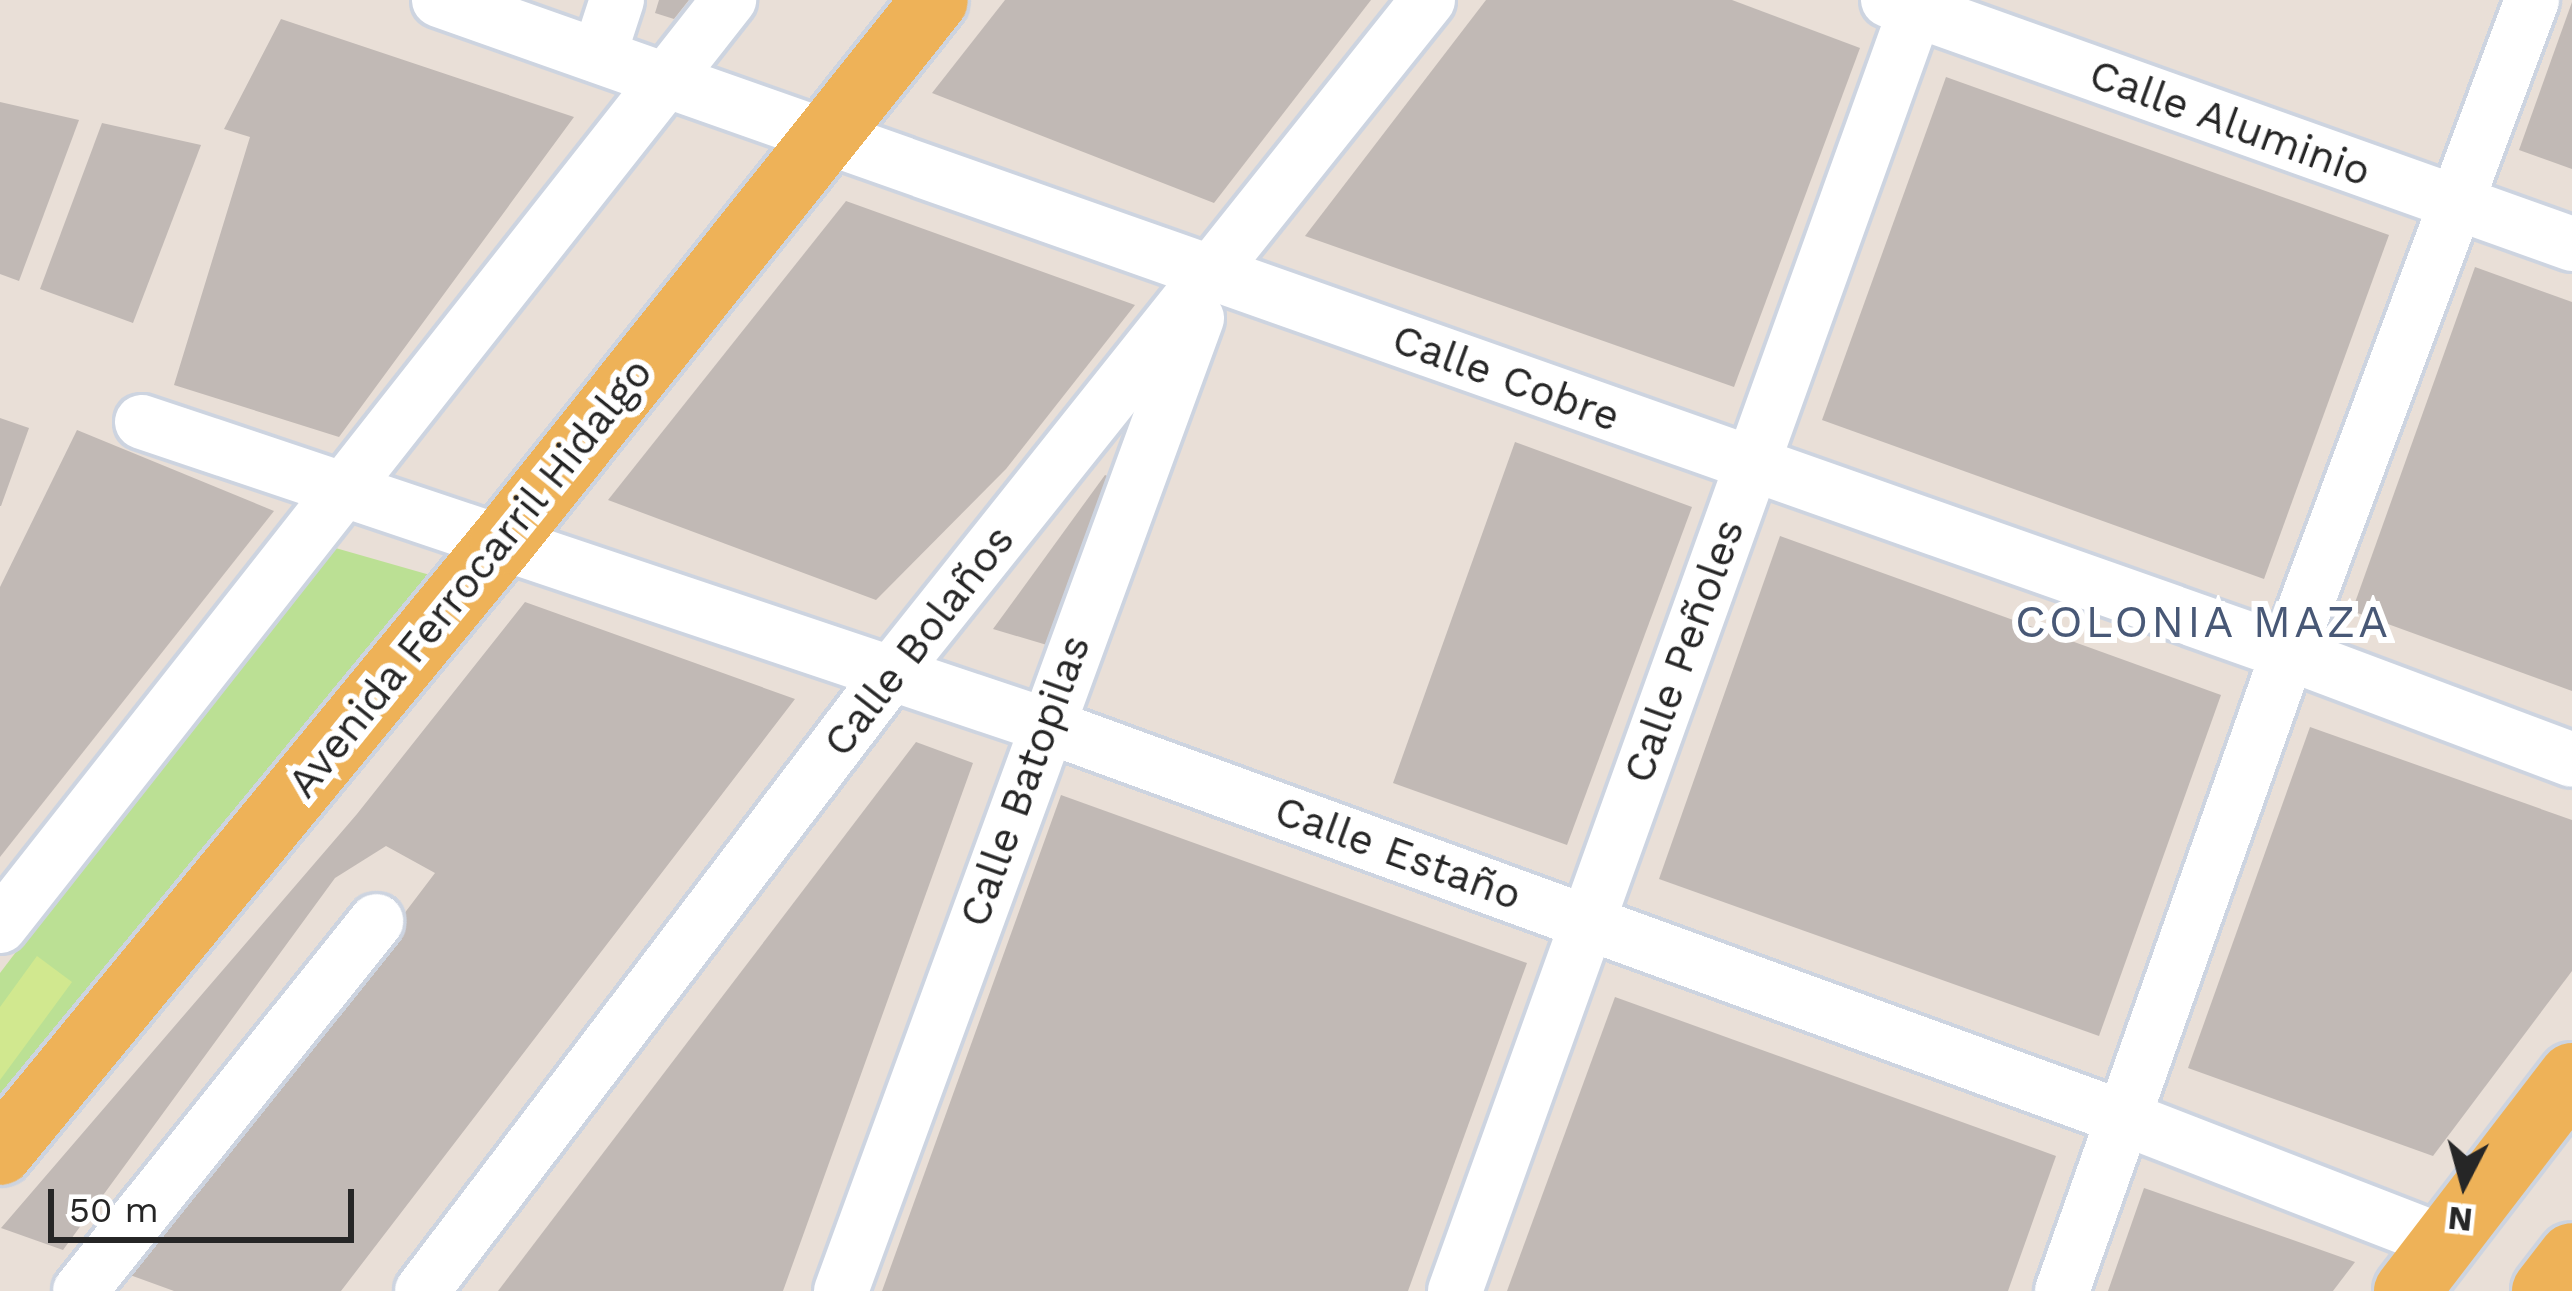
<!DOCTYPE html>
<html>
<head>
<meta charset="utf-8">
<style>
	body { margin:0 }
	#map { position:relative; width:2572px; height:1291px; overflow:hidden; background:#e9dfd7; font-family:"Work Sans",sans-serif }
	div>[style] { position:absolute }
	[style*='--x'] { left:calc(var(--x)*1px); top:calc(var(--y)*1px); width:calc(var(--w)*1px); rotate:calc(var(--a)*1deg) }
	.green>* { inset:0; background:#bbe094 }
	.pitch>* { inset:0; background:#d1e88f }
	.building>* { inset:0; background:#c1b9b5 }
	.roads { filter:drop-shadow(3px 0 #cdd4e0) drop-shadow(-3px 0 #cdd4e0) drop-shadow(0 3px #cdd4e0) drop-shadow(0 -3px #cdd4e0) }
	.minor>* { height:54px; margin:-27px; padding:0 27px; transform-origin:27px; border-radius:27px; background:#fff }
	.major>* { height:66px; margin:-33px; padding:0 33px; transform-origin:33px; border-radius:33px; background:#eeb258 }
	span { translate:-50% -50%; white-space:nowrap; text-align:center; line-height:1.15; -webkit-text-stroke:12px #fff; paint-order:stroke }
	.street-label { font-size:42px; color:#262626 }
	.neighbourhood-label { font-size:45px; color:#485876; letter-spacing:3px }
	.north { position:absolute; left:2404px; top:1123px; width:120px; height:120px; -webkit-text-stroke:9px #fff; paint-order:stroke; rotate:186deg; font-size:33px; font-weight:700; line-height:48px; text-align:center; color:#262626 }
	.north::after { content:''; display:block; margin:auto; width:42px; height:54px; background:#262626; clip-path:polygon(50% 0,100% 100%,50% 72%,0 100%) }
	.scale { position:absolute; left:48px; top:1189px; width:306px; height:54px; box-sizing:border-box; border:6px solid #262626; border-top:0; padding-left:15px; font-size:36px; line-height:42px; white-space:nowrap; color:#262626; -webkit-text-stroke:9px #fff; paint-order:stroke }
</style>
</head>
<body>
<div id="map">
	<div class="green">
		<i style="clip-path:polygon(325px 545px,437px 577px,0 1105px,0 973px)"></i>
	</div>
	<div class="pitch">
		<i style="clip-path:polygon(37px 956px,72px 982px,0 1080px,0 1007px)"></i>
	</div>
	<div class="building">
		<i style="clip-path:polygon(659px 0,689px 0,674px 19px,655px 13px)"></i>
		<i style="clip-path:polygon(1005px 0,1371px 0,1214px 203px,932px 93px)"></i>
		<i style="clip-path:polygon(1486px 0,1732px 0,1860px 48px,1734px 387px,1305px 236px)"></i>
		<i style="clip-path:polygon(2572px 2px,2572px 169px,2519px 150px)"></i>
		<i style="clip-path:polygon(281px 19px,574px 117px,339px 437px,174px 385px,250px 137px,224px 129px)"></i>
		<i style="clip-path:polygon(1946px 77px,2389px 235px,2264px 579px,1822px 420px)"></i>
		<i style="clip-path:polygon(0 102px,79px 120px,19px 281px,0 274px)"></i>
		<i style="clip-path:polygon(102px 123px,201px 145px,133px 323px,40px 289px)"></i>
		<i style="clip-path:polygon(846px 201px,1135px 305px,1006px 469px,876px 600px,608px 500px)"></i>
		<i style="clip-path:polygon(2475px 267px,2572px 302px,2572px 691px,2352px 611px)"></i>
		<i style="clip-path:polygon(0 418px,29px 428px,1px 506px,0 506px)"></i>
		<i style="clip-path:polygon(77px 430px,274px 511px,0 857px,0 587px)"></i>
		<i style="clip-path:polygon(1515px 442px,1692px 507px,1567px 845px,1393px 783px)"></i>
		<i style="clip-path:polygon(1105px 475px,1112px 478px,1047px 645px,993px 629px)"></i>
		<i style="clip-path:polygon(1780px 536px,2221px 695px,2099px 1036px,1659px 879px)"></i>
		<i style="clip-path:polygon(525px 602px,795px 699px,341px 1291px,174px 1291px,130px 1275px,435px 873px,386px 846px,335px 878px,63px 1250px,1px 1228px,357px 814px)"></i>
		<i style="clip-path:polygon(2310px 727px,2572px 820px,2572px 971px,2433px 1156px,2188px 1068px)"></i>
		<i style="clip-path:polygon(916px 742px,973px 763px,783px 1291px,498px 1291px)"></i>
		<i style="clip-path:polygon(1061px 795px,1527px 963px,1408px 1291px,882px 1291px)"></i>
		<i style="clip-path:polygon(1615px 997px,2056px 1156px,2008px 1291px,1507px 1291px)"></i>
		<i style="clip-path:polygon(2144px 1188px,2293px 1240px,2355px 1262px,2333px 1291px,2108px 1291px)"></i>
	</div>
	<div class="roads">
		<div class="minor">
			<i style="--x:439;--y:0;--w:1961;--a:19.45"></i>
			<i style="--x:2288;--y:653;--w:303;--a:20.6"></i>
			<i style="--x:1888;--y:0;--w:726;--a:19.63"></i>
			<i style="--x:599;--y:55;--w:58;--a:-71.9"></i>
			<i style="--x:142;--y:422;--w:952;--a:18.55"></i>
			<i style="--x:1045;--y:725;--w:1145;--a:20.02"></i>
			<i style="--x:2121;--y:1117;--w:346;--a:21.2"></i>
			<i style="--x:0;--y:926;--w:1179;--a:-51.79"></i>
			<i style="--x:80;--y:1291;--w:474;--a:-51.3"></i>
			<i style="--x:422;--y:1291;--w:779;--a:-52.78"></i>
			<i style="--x:893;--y:671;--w:858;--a:-51.43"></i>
			<i style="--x:841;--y:1291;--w:1036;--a:-69.9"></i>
			<i style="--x:1455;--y:1291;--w:1372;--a:-70.23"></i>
			<i style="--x:2062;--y:1291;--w:677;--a:-70.49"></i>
			<i style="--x:2288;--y:653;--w:697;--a:-69.51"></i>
		</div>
		<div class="major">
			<i style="--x:0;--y:1152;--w:791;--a:-50.54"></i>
			<i style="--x:503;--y:541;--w:692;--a:-51.39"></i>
			<i style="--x:2407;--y:1291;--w:271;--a:-52.5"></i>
			<i style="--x:2545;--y:1291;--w:44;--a:-52.4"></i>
		</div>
	</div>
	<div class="street-label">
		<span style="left:2230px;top:123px;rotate:20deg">Calle Aluminio</span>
		<span style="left:1506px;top:378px;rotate:20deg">Calle Cobre</span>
		<span style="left:470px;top:578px;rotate:-51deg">Avenida Ferrocarril Hidalgo</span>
		<span style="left:919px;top:641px;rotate:-52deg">Calle Bolaños</span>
		<span style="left:1684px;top:651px;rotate:-70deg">Calle Peñoles</span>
		<span style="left:1025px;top:781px;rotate:-70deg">Calle Batopilas</span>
		<span style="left:1398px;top:853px;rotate:20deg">Calle Estaño</span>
	</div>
	<div class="neighbourhood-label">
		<span style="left:2203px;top:622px">COLONIA MAZA</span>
	</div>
	<div class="north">N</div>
	<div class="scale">50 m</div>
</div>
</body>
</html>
